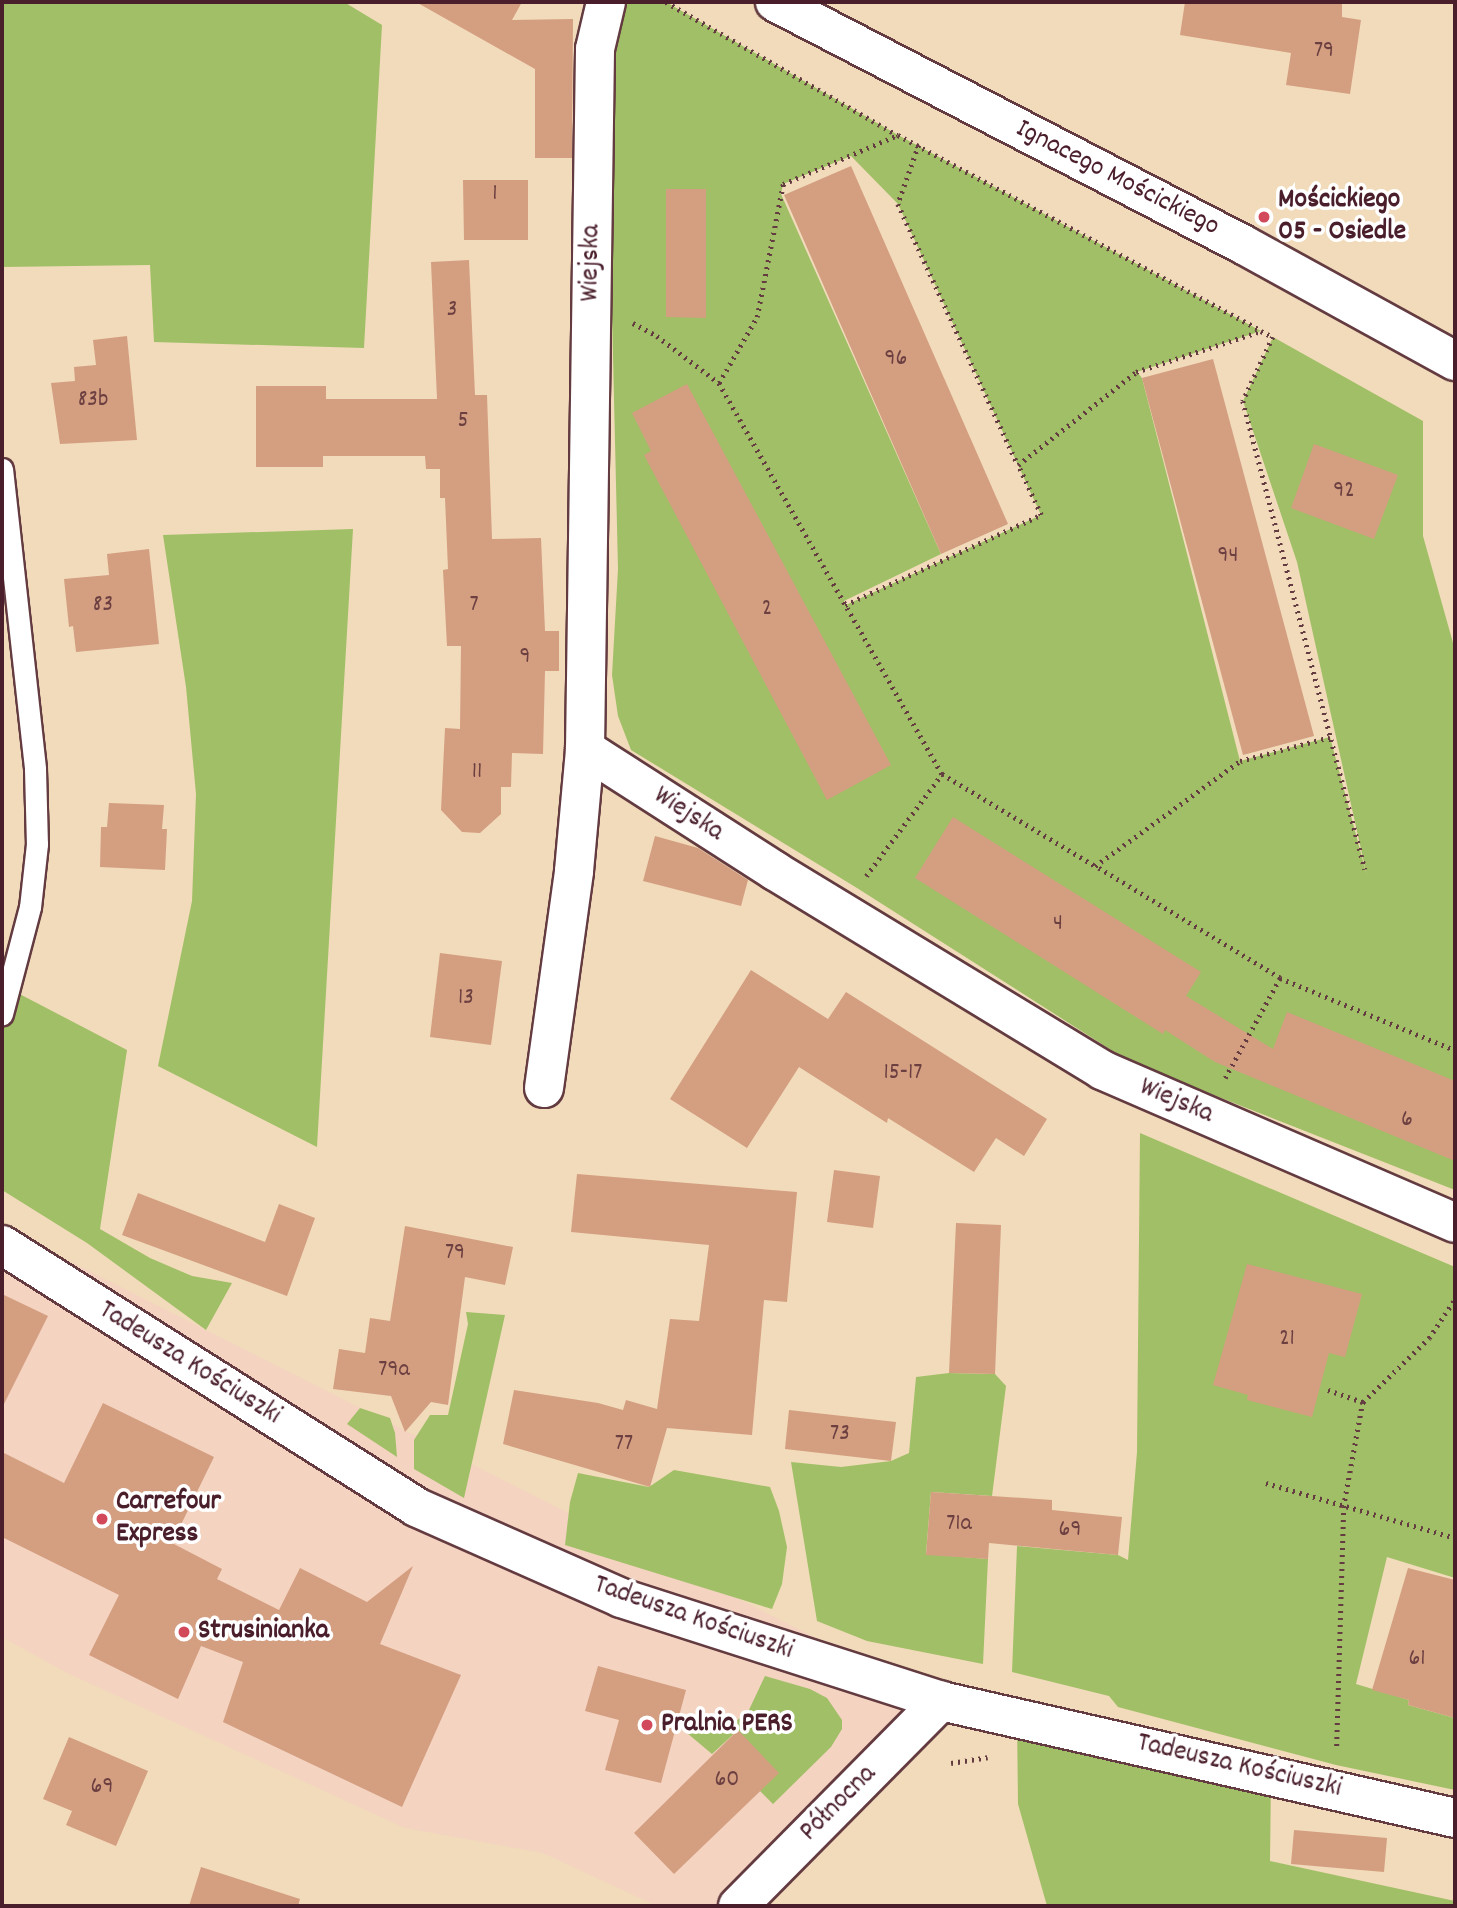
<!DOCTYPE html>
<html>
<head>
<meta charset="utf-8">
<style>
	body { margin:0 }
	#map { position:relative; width:1457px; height:1908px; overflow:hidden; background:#f1dbba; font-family:Dekko,sans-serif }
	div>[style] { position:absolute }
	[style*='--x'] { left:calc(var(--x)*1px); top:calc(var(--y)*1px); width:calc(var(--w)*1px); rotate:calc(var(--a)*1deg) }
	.built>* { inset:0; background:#f4d3c0 }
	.green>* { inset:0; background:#a1bf66 }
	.building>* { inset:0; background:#d49e81 }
	.path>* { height:4.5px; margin-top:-2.25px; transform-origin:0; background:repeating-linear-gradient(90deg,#633b40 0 2px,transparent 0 7px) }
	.roads { filter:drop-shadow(2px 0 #633b40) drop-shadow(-2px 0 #633b40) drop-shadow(0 2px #633b40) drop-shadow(0 -2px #633b40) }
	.service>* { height:21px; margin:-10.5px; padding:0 10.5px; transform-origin:10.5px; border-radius:10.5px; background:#fff }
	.minor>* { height:38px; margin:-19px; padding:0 19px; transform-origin:19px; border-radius:19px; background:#fff }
	.tertiary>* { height:38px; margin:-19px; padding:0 19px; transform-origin:19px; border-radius:19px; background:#fff }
	.dots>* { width:19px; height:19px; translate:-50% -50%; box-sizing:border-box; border:4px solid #fff; border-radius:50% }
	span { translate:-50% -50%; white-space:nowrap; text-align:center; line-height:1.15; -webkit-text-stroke:7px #fff; paint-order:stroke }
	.number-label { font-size:24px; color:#6c3f40 }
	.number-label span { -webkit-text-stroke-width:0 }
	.street-label { font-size:28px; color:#4a1f2b }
	.poi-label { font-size:28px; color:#4a1f2b; font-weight:700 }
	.left { translate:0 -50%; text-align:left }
	.frame { position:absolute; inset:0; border:4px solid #4a1f2b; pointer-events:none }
</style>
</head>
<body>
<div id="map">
	<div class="built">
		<i style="clip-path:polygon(2px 1227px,941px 1701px,738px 1906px,657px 1906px,543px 1853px,405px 1828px,65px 1672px,2px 1637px)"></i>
	</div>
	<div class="green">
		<i style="clip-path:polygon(2px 2px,344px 2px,382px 25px,364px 348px,154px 342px,150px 265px,2px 267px)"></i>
		<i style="clip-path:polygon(evenodd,623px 2px,666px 2px,898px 135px,1261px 331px,1137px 372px,1142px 378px,1240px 761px,1330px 737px,1367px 876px,1297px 562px,1243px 401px,1273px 337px,1423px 421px,1423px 536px,1455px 650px,1455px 1190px,1130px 1062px,857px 888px,631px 750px,618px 716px,612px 675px,618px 569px,612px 313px,592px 301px,595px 49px,623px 2px,851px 156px,898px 204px,1041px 515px,846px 605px,844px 601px,941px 554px,781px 194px,783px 184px,851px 156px)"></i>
		<i style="clip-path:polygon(353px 529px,317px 1147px,158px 1066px,192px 901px,196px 794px,186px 687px,163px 535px)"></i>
		<i style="clip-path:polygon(8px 988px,127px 1050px,100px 1229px,150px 1258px,192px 1276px,232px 1283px,206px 1330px,87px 1243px,2px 1190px,2px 1011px)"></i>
		<i style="clip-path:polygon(1140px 1133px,1455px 1267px,1455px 1578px,1387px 1557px,1356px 1684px,1409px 1700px,1408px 1705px,1455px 1718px,1455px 1790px,1336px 1765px,1118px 1707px,1109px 1696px,1012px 1672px,1017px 1546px,1118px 1555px,1128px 1560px,1137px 1452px)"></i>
		<i style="clip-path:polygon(466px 1312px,505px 1315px,464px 1498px,414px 1469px,414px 1440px,430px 1415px,448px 1415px,468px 1324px)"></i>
		<i style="clip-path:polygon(949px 1373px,995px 1374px,1006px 1386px,992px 1496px,931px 1492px,926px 1554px,988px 1559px,983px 1664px,867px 1641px,817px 1621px,791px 1462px,841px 1467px,891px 1461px,909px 1453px,916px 1377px)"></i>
		<i style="clip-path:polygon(360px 1408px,390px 1418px,395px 1433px,397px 1457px,347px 1424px)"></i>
		<i style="clip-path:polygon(674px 1470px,770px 1487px,779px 1511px,787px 1547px,782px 1584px,772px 1609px,565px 1545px,570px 1502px,578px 1473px,649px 1487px)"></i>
		<i style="clip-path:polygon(765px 1676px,810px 1689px,827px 1698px,842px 1720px,842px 1729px,831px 1747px,773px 1804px,760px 1791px,738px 1730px,712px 1754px,687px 1733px,701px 1718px,712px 1724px,732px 1724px,748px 1712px)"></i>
		<i style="clip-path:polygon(1017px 1718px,1271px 1774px,1270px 1861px,1455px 1901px,1455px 1906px,1047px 1906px,1018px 1804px)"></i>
	</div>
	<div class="building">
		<i style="clip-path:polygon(416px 2px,522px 2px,512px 20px,573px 19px,572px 158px,535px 158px,535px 69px)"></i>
		<i style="clip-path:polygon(1185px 2px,1342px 2px,1342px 17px,1361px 20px,1350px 94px,1286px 85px,1291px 53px,1180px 35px)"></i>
		<i style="clip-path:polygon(851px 166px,1008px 524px,941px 554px,784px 195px)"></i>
		<i style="clip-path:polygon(463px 180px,528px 180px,528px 240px,464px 240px)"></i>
		<i style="clip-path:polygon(666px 189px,706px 189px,706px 318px,666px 317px)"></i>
		<i style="clip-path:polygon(469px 260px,475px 395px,487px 395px,492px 539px,541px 538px,545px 631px,559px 631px,559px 671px,545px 671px,543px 754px,512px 753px,511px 787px,501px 787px,501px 814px,480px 833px,462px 832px,441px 810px,445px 728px,460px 729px,461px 646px,447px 646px,443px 570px,448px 569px,445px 498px,440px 498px,440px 469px,426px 469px,425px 456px,323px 456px,323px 467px,256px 467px,256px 386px,326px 386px,326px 399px,437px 399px,431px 262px)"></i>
		<i style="clip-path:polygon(127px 336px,137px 440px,60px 444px,51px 383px,75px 381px,74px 367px,96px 365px,93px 340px)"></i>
		<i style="clip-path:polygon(1213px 359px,1314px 736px,1243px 755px,1142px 378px)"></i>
		<i style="clip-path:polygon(687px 384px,891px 765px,827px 800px,644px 455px,651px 451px,632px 413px)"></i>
		<i style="clip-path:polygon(1314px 444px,1398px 475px,1374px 539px,1291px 508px)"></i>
		<i style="clip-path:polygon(149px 549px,159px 644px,76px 652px,73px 626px,69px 627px,64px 579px,109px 575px,107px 554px)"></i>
		<i style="clip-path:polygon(109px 803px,164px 805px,162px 829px,167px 829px,165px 870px,100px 867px,101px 827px,107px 827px)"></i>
		<i style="clip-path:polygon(953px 817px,1201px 972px,1186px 996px,1273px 1049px,1287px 1012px,1455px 1081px,1455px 1161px,1215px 1062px,1165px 1030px,1163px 1034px,915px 878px)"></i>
		<i style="clip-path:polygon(655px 836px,698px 848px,748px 880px,741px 906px,643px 881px)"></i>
		<i style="clip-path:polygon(440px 953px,502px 961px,491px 1045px,430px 1037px)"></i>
		<i style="clip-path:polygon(751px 970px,828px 1019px,846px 992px,1047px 1119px,1024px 1156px,996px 1138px,974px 1172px,888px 1118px,887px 1123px,799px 1067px,747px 1148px,670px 1099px)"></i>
		<i style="clip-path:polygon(834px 1170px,880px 1176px,873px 1228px,827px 1222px)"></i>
		<i style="clip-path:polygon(577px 1174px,797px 1192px,787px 1302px,764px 1300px,752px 1435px,667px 1428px,650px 1487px,503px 1444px,514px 1390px,598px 1403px,623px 1410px,626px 1400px,657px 1409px,670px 1319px,699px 1321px,709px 1245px,571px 1232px)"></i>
		<i style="clip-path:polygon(138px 1193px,265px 1242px,279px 1204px,315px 1218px,287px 1296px,122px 1235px)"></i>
		<i style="clip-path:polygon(956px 1223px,1001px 1225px,995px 1374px,949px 1373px)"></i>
		<i style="clip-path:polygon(405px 1226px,513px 1247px,505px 1285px,465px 1277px,448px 1405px,431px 1402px,405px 1432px,391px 1396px,333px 1389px,339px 1349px,365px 1353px,370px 1318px,390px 1321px)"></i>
		<i style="clip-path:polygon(1247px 1264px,1362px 1294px,1345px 1357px,1329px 1353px,1312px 1417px,1247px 1400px,1248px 1395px,1213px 1385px)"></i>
		<i style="clip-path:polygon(2px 1294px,48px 1316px,2px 1408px)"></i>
		<i style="clip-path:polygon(103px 1403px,214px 1457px,172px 1543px,222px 1569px,217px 1579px,279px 1610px,300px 1568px,367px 1602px,413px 1566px,380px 1644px,461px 1675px,402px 1807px,223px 1722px,243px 1662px,201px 1646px,178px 1699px,89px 1655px,119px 1595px,2px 1537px,2px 1452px,64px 1483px)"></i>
		<i style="clip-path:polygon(789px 1410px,896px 1422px,891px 1461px,785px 1449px)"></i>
		<i style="clip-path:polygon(931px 1492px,1052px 1500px,1052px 1510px,1122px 1517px,1118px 1555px,989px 1543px,988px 1559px,926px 1555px)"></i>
		<i style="clip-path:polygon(1408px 1568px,1455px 1580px,1455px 1718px,1408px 1705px,1409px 1700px,1372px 1690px)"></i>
		<i style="clip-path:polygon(598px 1666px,686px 1690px,661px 1783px,605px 1770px,619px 1720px,585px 1711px)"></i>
		<i style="clip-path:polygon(738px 1730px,779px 1773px,674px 1874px,634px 1833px)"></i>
		<i style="clip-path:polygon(69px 1737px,148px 1771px,116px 1846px,66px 1825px,72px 1811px,43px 1799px)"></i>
		<i style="clip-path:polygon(1294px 1830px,1387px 1838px,1384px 1872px,1291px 1864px)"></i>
		<i style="clip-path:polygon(201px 1867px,300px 1899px,298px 1906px,189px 1906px)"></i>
	</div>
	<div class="path">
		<i style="--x:666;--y:2;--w:267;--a:29.9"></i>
		<i style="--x:919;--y:145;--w:63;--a:109.6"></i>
		<i style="--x:898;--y:204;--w:287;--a:65.3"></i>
		<i style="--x:633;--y:323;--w:27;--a:28"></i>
		<i style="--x:657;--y:336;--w:78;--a:37.2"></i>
		<i style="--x:719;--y:383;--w:450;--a:60.3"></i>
		<i style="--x:719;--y:383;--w:76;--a:-60.1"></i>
		<i style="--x:757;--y:317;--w:136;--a:-78.9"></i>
		<i style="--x:783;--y:184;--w:125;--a:-23.1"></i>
		<i style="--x:898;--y:135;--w:411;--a:28.3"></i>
		<i style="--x:845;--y:605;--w:216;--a:-24.7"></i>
		<i style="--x:1041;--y:515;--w:55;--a:-114.7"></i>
		<i style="--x:1018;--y:465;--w:150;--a:-38.2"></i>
		<i style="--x:1136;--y:372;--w:132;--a:-18.2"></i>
		<i style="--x:1261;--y:331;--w:13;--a:27"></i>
		<i style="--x:1273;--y:337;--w:71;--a:115.1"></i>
		<i style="--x:1243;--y:401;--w:484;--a:75.4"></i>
		<i style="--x:866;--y:876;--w:127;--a:-53.3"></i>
		<i style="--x:942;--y:774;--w:179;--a:31"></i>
		<i style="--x:1280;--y:978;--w:216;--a:-148.8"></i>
		<i style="--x:1095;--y:866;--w:179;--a:-35.9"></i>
		<i style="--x:1240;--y:761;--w:93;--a:-14.9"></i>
		<i style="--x:1225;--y:1078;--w:114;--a:-61.2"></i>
		<i style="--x:1280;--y:978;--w:189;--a:22.4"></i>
		<i style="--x:1328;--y:1390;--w:37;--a:19"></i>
		<i style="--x:1363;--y:1402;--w:106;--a:100.4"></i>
		<i style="--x:1344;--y:1506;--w:241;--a:91.7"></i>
		<i style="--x:1363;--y:1402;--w:92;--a:-44.1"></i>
		<i style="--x:1429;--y:1338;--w:47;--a:-56.3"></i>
		<i style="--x:1266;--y:1483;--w:197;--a:16.2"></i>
		<i style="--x:951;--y:1763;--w:37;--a:-9"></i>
	</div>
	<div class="roads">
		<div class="service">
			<i style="--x:2;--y:469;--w:302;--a:83.7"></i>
			<i style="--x:35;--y:769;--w:75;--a:88.5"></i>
			<i style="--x:37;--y:844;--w:63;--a:96.3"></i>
			<i style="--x:30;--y:907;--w:111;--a:104.7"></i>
		</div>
		<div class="minor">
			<i style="--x:585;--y:749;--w:226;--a:32.7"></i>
			<i style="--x:775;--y:871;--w:383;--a:31.3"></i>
			<i style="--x:1102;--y:1070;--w:385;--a:23.4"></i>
			<i style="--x:544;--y:1088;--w:219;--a:-82.1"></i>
			<i style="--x:574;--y:871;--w:122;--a:-84.8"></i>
			<i style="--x:585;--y:749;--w:700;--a:-89.18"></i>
			<i style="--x:595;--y:49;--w:48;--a:-76.8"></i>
			<i style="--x:2;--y:1245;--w:490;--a:32.3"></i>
			<i style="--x:416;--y:1507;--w:224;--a:23.9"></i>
			<i style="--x:621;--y:1598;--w:336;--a:17.8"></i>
			<i style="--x:941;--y:1701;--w:527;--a:12.82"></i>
			<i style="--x:738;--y:1906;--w:289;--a:-45.3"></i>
		</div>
		<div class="tertiary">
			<i style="--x:775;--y:2;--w:528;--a:27.39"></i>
			<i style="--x:1244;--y:245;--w:241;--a:28.8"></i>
		</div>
	</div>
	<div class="dots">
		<i style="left:1264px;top:217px;background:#d1495b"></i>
		<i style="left:102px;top:1519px;background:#d1495b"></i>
		<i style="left:184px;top:1632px;background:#d1495b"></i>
		<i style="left:647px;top:1725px;background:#d1495b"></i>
	</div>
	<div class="number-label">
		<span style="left:1324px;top:52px">79</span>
		<span style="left:495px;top:195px">1</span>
		<span style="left:452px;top:311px">3</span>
		<span style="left:896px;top:360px">96</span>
		<span style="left:93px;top:401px">83b</span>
		<span style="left:463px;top:422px">5</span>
		<span style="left:1344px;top:492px">92</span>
		<span style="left:1228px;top:557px">94</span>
		<span style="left:103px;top:606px">83</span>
		<span style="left:474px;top:606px">7</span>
		<span style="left:767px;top:610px">2</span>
		<span style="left:525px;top:658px">9</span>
		<span style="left:477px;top:773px">11</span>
		<span style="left:1058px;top:925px">4</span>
		<span style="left:466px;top:999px">13</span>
		<span style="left:903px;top:1074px">15-17</span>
		<span style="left:1407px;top:1121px">6</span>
		<span style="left:455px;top:1254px">79</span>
		<span style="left:1287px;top:1340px">21</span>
		<span style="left:394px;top:1371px">79a</span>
		<span style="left:840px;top:1435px">73</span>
		<span style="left:624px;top:1445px">77</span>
		<span style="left:959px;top:1525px">71a</span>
		<span style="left:1070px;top:1531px">69</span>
		<span style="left:1417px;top:1660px">61</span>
		<span style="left:727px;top:1781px">60</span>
		<span style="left:102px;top:1788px">69</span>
	</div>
	<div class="street-label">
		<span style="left:1117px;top:179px;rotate:27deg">Ignacego Mościckiego</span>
		<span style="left:592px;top:263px;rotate:-89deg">Wiejska</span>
		<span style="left:688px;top:815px;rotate:33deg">Wiejska</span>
		<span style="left:1176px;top:1102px;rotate:23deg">Wiejska</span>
		<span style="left:189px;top:1364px;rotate:32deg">Tadeusza Kościuszki</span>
		<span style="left:693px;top:1619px;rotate:19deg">Tadeusza Kościuszki</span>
		<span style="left:1239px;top:1767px;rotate:13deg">Tadeusza Kościuszki</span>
		<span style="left:839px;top:1804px;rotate:-45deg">Północna</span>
	</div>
	<div class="poi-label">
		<span class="left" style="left:1278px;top:217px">Mościckiego<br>05 - Osiedle</span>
		<span class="left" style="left:116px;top:1519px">Carrefour<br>Express</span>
		<span class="left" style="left:198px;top:1632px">Strusinianka</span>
		<span class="left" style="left:661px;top:1725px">Pralnia PERS</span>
	</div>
	<div class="frame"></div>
</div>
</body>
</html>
